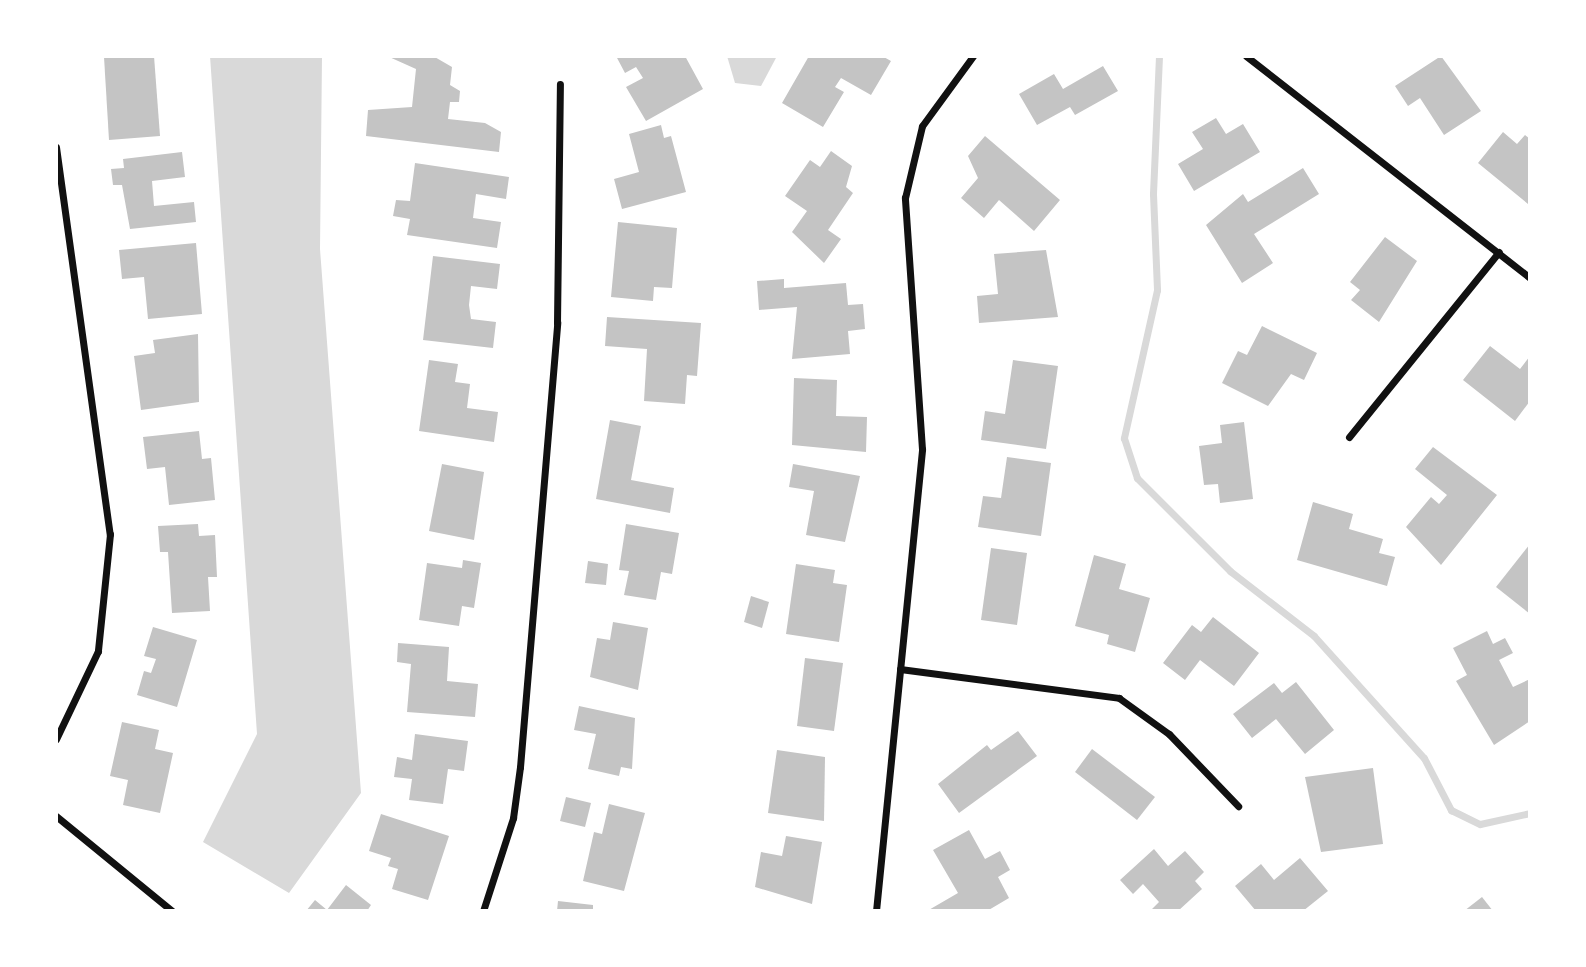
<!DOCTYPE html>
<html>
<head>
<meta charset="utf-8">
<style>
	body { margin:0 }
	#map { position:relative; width:1586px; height:967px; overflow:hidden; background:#fff; font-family:Quicksand,sans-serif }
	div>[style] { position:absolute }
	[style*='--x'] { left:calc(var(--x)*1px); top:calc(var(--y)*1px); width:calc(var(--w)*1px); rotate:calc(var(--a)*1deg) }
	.water>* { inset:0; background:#d9d9d9 }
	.stream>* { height:7px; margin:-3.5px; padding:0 3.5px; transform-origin:3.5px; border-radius:3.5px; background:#d9d9d9 }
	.building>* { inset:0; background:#c4c4c4 }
	.minor>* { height:7px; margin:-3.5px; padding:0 3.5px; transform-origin:3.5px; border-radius:3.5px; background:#111 }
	span { translate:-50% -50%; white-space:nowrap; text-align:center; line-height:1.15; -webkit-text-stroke:5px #fff; paint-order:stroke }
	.frame { position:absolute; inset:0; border:58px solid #fff; pointer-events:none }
</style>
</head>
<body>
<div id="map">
	<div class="water">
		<i style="clip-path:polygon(210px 56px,322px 56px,320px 249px,361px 793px,289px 893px,203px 842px,257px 734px)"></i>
		<i style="clip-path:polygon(727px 56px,777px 56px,761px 86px,735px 83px)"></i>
	</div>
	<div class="stream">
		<i style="--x:1159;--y:56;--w:138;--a:92.5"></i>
		<i style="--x:1153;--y:194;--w:96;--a:87.6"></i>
		<i style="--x:1157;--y:290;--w:152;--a:102.6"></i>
		<i style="--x:1124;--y:438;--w:42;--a:72"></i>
		<i style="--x:1137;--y:478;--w:132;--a:45"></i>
		<i style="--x:1230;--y:571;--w:106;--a:37.7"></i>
		<i style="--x:1314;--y:636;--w:164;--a:48"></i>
		<i style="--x:1424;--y:758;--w:59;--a:62.6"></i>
		<i style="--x:1451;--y:810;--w:32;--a:26"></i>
		<i style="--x:1480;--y:824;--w:51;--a:-12.4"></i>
	</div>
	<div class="building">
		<i style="clip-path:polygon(154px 56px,160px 136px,109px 140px,104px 57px)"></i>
		<i style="clip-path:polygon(387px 56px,433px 56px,452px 67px,450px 85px,460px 91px,459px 102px,450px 102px,448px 119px,485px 123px,501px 132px,499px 152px,366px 136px,368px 110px,412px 107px,416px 69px)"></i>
		<i style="clip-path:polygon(616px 56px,685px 56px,703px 89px,646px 121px,626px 87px,643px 78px,636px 67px,625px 73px)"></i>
		<i style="clip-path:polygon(809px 56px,882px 56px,891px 61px,871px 95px,841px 78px,835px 87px,844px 92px,823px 127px,782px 103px)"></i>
		<i style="clip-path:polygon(1441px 56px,1481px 111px,1444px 135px,1420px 98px,1408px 106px,1395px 86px)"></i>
		<i style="clip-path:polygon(1103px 66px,1118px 91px,1075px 115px,1070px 107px,1037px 125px,1019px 94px,1054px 74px,1063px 89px)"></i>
		<i style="clip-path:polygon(1216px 118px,1226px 134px,1243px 124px,1260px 152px,1194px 191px,1178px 164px,1203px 149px,1192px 132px)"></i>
		<i style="clip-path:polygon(661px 125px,664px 138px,671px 136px,686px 192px,622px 209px,614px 179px,639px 172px,629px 134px)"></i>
		<i style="clip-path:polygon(1503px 132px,1517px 144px,1525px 135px,1530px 139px,1528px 204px,1478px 163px)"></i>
		<i style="clip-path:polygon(985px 136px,1060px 200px,1034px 231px,999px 200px,984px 218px,961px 198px,978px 178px,968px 156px)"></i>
		<i style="clip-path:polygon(831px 151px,852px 166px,846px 187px,853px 193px,828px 230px,841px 239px,824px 263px,792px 232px,807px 211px,785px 196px,810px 160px,820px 167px)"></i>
		<i style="clip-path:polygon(182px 152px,185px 177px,152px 181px,154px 206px,194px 202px,196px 222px,130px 229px,122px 185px,113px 185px,111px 169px,124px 168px,123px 159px)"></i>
		<i style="clip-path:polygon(415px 163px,509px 177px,506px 199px,476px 194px,473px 218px,501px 222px,497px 248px,407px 235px,410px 219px,393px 216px,396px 200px,410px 201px)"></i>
		<i style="clip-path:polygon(1303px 168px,1319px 194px,1254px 234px,1273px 263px,1242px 283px,1206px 225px,1243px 194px,1248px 202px)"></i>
		<i style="clip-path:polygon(618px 222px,677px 228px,672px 288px,654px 287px,653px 301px,611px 297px)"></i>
		<i style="clip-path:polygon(1385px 237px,1417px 261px,1379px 322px,1351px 300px,1360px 290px,1350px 282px)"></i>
		<i style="clip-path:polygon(196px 243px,202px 314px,148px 319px,144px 277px,122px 279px,119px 250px)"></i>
		<i style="clip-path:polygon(1046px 250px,1058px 317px,979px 323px,977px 296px,998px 294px,994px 254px)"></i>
		<i style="clip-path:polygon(433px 256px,500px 264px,497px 289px,471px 286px,469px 305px,471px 319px,496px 322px,493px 348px,423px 340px)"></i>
		<i style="clip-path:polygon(784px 279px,784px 288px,846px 283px,848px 305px,863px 304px,865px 329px,848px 331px,850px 354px,792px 359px,797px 307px,759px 310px,757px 281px)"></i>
		<i style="clip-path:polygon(607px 317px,701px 323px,697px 376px,687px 375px,685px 404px,644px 401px,647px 349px,605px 346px)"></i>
		<i style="clip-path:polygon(1262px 326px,1317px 353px,1304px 380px,1291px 374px,1268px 406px,1222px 383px,1238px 351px,1247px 355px)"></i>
		<i style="clip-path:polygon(198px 334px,199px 402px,141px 410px,134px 356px,155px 353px,153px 340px)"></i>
		<i style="clip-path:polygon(1490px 346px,1520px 369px,1530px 356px,1530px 401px,1515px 421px,1463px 380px)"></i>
		<i style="clip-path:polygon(429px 360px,458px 364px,455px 382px,470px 384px,467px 408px,498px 412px,494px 442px,419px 431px)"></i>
		<i style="clip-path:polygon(1013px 360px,1058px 366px,1046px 449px,981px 440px,985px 411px,1005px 414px)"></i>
		<i style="clip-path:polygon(794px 378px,837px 380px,836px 416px,867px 417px,866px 452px,792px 445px)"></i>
		<i style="clip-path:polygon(610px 420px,641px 426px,631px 480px,674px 488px,670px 513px,596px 499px)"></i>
		<i style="clip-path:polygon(1244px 422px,1253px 499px,1220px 503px,1218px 484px,1204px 485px,1199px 446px,1222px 443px,1220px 425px)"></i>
		<i style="clip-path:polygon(199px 431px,202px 459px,211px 458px,215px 500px,169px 505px,165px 467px,147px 469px,143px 437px)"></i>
		<i style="clip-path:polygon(1433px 447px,1497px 495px,1441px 565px,1406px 527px,1431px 497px,1439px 504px,1447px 495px,1415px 469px)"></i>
		<i style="clip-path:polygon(1007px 457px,1051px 463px,1041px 536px,978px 527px,983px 496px,1001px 498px)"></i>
		<i style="clip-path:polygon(442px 464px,484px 472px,474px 540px,429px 531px)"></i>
		<i style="clip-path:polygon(793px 464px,860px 476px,845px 542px,806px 535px,814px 491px,789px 487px)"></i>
		<i style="clip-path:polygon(1313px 502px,1353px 514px,1349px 529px,1383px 539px,1379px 553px,1395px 557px,1387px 586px,1297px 560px)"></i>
		<i style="clip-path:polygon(198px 524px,199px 536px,215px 535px,217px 577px,208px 577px,210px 611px,172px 613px,168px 552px,160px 552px,158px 526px)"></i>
		<i style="clip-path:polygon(626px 524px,679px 533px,672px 574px,661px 572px,656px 600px,624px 595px,629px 571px,619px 570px)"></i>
		<i style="clip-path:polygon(1530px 544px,1530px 614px,1496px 587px)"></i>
		<i style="clip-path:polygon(991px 548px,1027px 553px,1017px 625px,981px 620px)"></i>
		<i style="clip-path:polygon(1094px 555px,1126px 564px,1119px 589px,1150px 598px,1135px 652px,1107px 644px,1109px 635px,1075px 626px)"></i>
		<i style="clip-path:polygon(463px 560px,481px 563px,474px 608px,462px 606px,459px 626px,419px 620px,427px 563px,462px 568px)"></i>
		<i style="clip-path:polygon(588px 561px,608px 564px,606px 585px,585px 583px)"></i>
		<i style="clip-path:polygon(796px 564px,835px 570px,833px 583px,847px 585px,839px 642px,786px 634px)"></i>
		<i style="clip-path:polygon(751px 596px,769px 602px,762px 628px,744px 622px)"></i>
		<i style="clip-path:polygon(1213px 617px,1259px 653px,1234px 686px,1200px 660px,1185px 680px,1163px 663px,1192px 625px,1201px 632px)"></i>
		<i style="clip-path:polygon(613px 622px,648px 628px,638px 690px,590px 677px,597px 638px,610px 640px)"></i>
		<i style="clip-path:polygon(153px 627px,197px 640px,177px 707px,137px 695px,144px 671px,151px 673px,156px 659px,144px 656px)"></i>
		<i style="clip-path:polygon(1487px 631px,1493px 644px,1505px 638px,1513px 653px,1499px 660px,1513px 687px,1530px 679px,1530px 721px,1494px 745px,1456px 681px,1467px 675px,1453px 648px)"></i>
		<i style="clip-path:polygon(398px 643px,449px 647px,447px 681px,478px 684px,475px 717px,407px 712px,411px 664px,397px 662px)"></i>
		<i style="clip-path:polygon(805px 658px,843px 663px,834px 731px,797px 726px)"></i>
		<i style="clip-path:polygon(1296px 682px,1334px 730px,1305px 754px,1276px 719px,1252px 738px,1233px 714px,1274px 683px,1282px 693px)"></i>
		<i style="clip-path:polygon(579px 706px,635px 718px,632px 769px,621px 767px,619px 776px,588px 769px,596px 734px,574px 730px)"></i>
		<i style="clip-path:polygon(122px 722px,159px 730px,155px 749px,173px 753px,160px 813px,123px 805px,128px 780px,110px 776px)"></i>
		<i style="clip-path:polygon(1018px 731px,1037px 756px,959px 813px,938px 784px,987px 745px,991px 750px)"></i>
		<i style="clip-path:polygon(415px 734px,468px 741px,464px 771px,448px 769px,443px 804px,409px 800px,412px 779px,394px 777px,397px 757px,412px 760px)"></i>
		<i style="clip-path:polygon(1092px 749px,1155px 797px,1137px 820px,1075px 772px)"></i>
		<i style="clip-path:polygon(777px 750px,825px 757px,824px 821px,768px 813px)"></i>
		<i style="clip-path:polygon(1373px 768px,1383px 844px,1321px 852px,1305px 777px)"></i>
		<i style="clip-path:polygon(566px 797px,591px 803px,585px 827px,560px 821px)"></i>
		<i style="clip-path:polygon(609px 804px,645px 813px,624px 891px,583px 881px,594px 832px,602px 834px)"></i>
		<i style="clip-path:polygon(381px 814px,449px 836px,428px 900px,392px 889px,398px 869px,388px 866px,391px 858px,369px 851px)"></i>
		<i style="clip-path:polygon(969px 830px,985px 859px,1000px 851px,1010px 870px,998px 877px,1009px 898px,987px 911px,927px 911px,958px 893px,933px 850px)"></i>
		<i style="clip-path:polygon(786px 836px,822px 842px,812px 904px,755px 887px,761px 852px,782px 856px)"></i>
		<i style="clip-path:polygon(1154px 849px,1168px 866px,1185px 851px,1204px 872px,1195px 881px,1202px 889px,1178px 911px,1150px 911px,1159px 902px,1143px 884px,1133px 894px,1120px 880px)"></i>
		<i style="clip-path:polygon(1300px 858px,1328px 891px,1303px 911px,1256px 911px,1235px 886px,1261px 864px,1274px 880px)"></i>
		<i style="clip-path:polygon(346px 885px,371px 905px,367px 911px,306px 911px,315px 900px,327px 910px)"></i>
		<i style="clip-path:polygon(1482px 897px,1493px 911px,1464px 911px)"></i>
		<i style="clip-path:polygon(558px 901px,593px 905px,593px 911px,557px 911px)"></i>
	</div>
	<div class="minor">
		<i style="--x:1246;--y:56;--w:360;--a:38"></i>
		<i style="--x:56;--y:147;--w:391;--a:82.1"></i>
		<i style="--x:110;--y:534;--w:118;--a:95.9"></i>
		<i style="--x:98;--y:651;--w:98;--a:115.5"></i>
		<i style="--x:1349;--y:437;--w:238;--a:-51"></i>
		<i style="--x:900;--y:669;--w:221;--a:7.5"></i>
		<i style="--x:1119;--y:698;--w:62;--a:35.8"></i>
		<i style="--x:1169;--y:734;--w:100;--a:46.2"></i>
		<i style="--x:56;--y:816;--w:150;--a:39.3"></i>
		<i style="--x:483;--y:911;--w:98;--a:-72.1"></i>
		<i style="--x:513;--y:818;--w:51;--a:-82.2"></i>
		<i style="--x:520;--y:767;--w:446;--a:-85.2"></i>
		<i style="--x:557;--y:323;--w:239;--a:-89.3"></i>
		<i style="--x:876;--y:911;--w:464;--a:-84.3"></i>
		<i style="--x:922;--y:449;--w:252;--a:-93.9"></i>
		<i style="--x:905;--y:198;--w:74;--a:-76.7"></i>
		<i style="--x:922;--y:126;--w:87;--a:-53.9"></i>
	</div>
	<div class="frame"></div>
</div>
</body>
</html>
